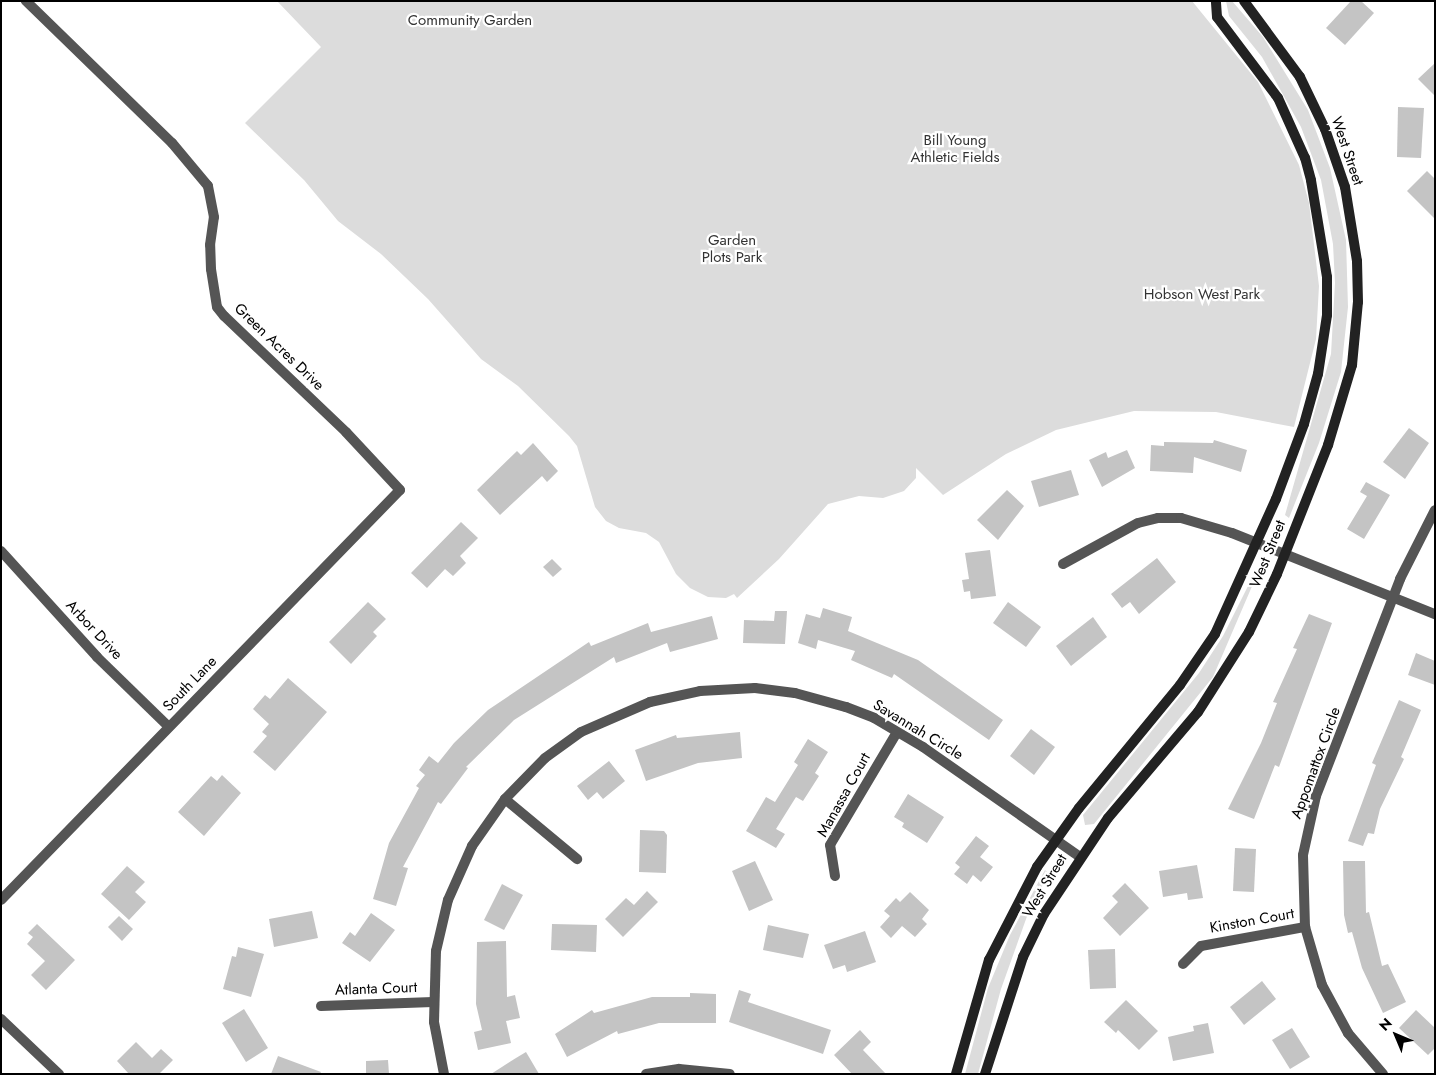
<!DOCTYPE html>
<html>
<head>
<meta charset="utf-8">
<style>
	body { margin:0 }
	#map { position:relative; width:1436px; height:1075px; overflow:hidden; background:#fff; font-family:Jost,sans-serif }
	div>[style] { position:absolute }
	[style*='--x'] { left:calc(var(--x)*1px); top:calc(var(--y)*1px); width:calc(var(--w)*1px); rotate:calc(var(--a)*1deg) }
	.green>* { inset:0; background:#dcdcdc }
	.building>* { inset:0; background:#c4c4c4 }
	.street>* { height:10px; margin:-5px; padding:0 5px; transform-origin:5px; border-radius:5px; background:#555 }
	.secondary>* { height:10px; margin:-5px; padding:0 5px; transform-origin:5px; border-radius:5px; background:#222 }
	span { translate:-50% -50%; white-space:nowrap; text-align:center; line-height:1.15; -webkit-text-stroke:4.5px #fff; paint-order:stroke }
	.park-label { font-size:15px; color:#333 }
	.street-label { font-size:15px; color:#000 }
	.frame { position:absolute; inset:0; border:2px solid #000; pointer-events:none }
	.north { position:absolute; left:1371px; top:1010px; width:50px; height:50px; -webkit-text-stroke:4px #fff; paint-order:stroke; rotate:315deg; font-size:14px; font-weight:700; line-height:20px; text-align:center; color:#000 }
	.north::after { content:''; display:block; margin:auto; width:18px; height:22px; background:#000; clip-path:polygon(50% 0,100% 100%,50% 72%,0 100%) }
</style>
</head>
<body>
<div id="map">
	<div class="green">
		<i style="clip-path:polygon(277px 1px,1192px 1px,1258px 82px,1299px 165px,1309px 203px,1319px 286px,1316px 339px,1294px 427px,1216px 412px,1134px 411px,1056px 430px,1006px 454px,943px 495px,916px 468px,916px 478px,904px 491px,883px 498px,859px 496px,828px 504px,779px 559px,737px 598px,734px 594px,726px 598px,708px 597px,690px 588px,676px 574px,659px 542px,646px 533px,619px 528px,606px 521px,595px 507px,577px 446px,569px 436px,518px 386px,481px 359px,428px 299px,381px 254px,338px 221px,304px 180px,245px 123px,321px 47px)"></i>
		<i style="clip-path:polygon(1226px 1px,1232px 1px,1263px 37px,1308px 110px,1330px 168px,1346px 240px,1348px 307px,1341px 372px,1319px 443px,1289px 518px,1285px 515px,1331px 354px,1335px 283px,1333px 244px,1321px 180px,1301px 127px,1262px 57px,1229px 16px)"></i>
		<i style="clip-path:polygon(1256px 577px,1213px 677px,1094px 824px,1085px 825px,1083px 815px,1199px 673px,1223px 636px,1252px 578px)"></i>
		<i style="clip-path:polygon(1045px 870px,1049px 874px,1030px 908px,1001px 989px,978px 1074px,965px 1074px,988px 988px,1010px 935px)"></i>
	</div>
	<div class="building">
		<i style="clip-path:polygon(1351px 1px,1361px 1px,1374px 13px,1345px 45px,1326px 28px)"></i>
		<i style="clip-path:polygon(1435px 63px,1435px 96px,1418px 79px)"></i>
		<i style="clip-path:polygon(1398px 107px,1424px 108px,1421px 158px,1397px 157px)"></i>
		<i style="clip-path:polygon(1427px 171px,1435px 179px,1435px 219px,1407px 191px)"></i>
		<i style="clip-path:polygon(1409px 428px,1429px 443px,1405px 479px,1383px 462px)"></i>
		<i style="clip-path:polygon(1214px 440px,1247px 450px,1241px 472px,1194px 457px,1193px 473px,1150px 471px,1151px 445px,1164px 446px,1164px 442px,1213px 443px)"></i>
		<i style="clip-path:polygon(533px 443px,558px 471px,547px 482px,542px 476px,500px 515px,477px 490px,517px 451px,521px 455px)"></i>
		<i style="clip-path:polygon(1127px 450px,1135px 468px,1102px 487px,1089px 460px,1106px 452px,1108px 458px)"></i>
		<i style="clip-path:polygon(1071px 470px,1079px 495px,1039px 507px,1031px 481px)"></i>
		<i style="clip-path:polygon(1366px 482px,1390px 495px,1364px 539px,1347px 529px,1367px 496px,1360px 492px)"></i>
		<i style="clip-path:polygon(1007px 490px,1024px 506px,998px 540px,977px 520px)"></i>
		<i style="clip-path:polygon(461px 522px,478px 538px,460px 556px,466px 563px,453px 576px,445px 569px,427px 588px,411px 573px)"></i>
		<i style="clip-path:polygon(990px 550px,996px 596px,971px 599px,970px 591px,964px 592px,962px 580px,969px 579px,965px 553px)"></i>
		<i style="clip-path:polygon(1157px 558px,1176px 582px,1139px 614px,1130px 602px,1122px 608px,1111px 594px)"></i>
		<i style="clip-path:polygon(552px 559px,562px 569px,553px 577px,543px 567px)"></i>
		<i style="clip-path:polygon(368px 602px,386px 619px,373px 632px,377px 636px,351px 664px,329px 642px)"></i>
		<i style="clip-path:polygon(1008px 602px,1041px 627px,1026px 647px,993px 623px)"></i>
		<i style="clip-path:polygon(823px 608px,852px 617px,848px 631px,918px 660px,1003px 720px,989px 740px,894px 674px,892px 678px,851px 660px,855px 651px,818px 640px,816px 649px,798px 643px,806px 614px,820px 618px)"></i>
		<i style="clip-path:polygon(775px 611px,787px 611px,785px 644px,743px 643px,744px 620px,774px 621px)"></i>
		<i style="clip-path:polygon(1309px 614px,1332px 623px,1279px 767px,1275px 765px,1254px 819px,1228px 809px,1261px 743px,1277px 703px,1273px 702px,1297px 649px,1293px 648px)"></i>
		<i style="clip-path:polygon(712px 616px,718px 639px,670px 652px,667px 643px,616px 663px,614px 657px,514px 720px,466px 767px,468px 768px,441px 804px,438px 802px,403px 867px,408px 868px,396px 906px,373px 899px,389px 843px,419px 788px,416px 786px,425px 775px,419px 770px,429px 756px,438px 763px,454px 743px,488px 710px,589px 642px,591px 646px,648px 623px,651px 632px)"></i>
		<i style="clip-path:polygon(1093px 617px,1107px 637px,1071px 666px,1056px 646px)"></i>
		<i style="clip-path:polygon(1416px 653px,1435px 661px,1435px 685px,1408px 675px)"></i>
		<i style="clip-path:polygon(288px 678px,327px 712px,275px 771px,253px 752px,267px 736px,262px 732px,269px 724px,253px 709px,265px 695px,270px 699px)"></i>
		<i style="clip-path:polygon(1399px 700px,1421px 710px,1401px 757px,1404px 759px,1380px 809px,1374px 834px,1368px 833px,1363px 846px,1348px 841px,1376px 765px,1372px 763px)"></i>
		<i style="clip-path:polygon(1031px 729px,1055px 747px,1034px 775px,1010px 756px)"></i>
		<i style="clip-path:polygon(740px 732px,742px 758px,698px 763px,646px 781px,635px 750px,676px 735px,677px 738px)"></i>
		<i style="clip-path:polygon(808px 739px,828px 752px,815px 773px,819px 776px,803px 801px,796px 797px,776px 829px,785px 834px,776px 848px,746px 831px,766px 797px,775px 802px,798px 765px,794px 762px)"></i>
		<i style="clip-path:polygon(609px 761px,625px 781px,603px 799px,597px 792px,588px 800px,577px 786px)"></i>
		<i style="clip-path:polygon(222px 775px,241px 793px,204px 836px,178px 812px,211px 776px,217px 781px)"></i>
		<i style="clip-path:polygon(908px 794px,944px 817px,927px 843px,902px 827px,904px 823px,894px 817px)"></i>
		<i style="clip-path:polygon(640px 830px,664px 831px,667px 835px,666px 873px,639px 872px)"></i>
		<i style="clip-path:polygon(976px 836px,989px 846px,980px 857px,993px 867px,981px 882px,973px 875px,967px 884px,954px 874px,960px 867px,955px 863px)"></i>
		<i style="clip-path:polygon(1235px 848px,1256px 849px,1254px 892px,1233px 891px)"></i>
		<i style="clip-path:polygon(755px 861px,773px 900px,749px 911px,732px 871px)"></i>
		<i style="clip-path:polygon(1343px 861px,1365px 861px,1366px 913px,1369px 912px,1382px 966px,1388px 964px,1406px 1002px,1383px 1013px,1362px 968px,1352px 932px,1348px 933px,1344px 915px)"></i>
		<i style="clip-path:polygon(1197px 865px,1203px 898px,1188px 900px,1187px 893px,1163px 897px,1159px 871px)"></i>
		<i style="clip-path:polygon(127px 866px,145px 882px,135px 892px,146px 902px,129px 920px,101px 894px)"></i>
		<i style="clip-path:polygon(1125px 883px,1149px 908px,1120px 936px,1103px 918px,1118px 902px,1112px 896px)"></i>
		<i style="clip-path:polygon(502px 884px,523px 895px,504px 930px,484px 920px)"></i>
		<i style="clip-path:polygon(647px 891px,658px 902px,623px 937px,605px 919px,626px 898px,634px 905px)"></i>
		<i style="clip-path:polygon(910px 892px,929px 910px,922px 919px,927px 924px,915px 937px,902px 926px,891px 938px,880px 927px,890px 916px,884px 911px,896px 898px,900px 902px)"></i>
		<i style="clip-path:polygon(312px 911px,318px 938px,274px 947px,269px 919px)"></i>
		<i style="clip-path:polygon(371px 913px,395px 930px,370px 962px,342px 943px,350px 932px,355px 936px)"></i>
		<i style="clip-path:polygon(119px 916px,133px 929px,122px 941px,108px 927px)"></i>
		<i style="clip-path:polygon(37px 924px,75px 960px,46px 990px,31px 975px,45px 961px,27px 944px,33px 937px,28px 933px)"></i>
		<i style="clip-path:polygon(552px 924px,597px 925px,596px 952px,551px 950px)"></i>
		<i style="clip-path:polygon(768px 925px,809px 934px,803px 958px,763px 950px)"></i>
		<i style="clip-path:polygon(865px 931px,876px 962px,847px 972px,845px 965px,833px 969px,824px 945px)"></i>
		<i style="clip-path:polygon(506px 941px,507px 997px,515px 995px,520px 1018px,506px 1021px,511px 1043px,478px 1050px,474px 1032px,482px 1030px,476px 1004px,477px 942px)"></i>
		<i style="clip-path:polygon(238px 947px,264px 954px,251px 997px,223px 989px,232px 956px,236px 957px)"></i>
		<i style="clip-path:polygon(1115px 949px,1116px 988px,1090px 989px,1088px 950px)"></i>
		<i style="clip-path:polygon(1262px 981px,1276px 999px,1244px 1025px,1230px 1007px)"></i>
		<i style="clip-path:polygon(739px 990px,751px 994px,748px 1002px,831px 1030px,823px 1054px,729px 1022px)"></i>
		<i style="clip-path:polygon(690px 993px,716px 994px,716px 1023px,659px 1023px,618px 1034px,617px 1031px,567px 1057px,555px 1034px,592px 1010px,594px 1013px,652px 997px,690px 997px)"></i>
		<i style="clip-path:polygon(1126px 1000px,1158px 1031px,1139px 1050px,1118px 1030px,1116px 1033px,1104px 1022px)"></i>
		<i style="clip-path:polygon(244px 1009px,268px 1048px,246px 1062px,222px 1023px)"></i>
		<i style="clip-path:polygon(1416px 1010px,1435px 1028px,1435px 1048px,1428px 1055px,1399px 1028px)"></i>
		<i style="clip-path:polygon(1208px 1023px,1214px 1053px,1173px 1061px,1168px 1037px,1194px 1031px,1193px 1026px)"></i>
		<i style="clip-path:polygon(1292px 1028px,1310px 1057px,1290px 1069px,1272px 1040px)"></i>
		<i style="clip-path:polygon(860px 1030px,871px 1042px,863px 1050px,886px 1074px,852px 1074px,834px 1055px)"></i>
		<i style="clip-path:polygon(136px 1042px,152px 1058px,161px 1049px,173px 1060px,159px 1074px,129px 1074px,117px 1061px)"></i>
		<i style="clip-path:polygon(526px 1052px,539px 1074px,491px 1074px,516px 1058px)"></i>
		<i style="clip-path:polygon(278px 1056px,321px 1072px,320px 1074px,271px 1074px)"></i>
		<i style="clip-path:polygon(388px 1060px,389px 1074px,366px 1074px,366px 1061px)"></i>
	</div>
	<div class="street">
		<i style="--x:1;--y:551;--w:143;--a:47.8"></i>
		<i style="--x:97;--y:657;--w:100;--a:44.2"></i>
		<i style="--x:1063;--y:564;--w:85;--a:-28.7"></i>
		<i style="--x:1138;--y:523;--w:21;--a:-14"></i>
		<i style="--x:1158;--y:518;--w:23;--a:0"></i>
		<i style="--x:1181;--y:518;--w:53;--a:16.4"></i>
		<i style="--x:1232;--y:533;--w:219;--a:21.8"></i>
		<i style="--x:505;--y:799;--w:94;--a:39.8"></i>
		<i style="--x:835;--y:876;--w:31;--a:-99"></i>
		<i style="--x:830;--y:845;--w:131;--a:-59.3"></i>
		<i style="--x:1;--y:900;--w:572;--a:-45.78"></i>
		<i style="--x:400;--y:490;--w:79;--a:-133"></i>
		<i style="--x:346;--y:432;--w:168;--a:-136.4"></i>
		<i style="--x:224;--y:316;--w:11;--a:-128"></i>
		<i style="--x:217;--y:307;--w:38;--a:-99"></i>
		<i style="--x:211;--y:269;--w:24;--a:-92"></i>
		<i style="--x:210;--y:245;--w:28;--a:-82"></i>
		<i style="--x:214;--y:217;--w:32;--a:-101"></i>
		<i style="--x:208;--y:186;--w:56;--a:-129.9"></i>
		<i style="--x:172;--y:143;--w:204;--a:-135.8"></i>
		<i style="--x:1183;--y:964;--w:25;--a:-45"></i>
		<i style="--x:1201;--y:946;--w:106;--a:-10.4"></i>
		<i style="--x:321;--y:1006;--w:112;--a:-2"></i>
		<i style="--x:1;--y:1019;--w:80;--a:43.5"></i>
		<i style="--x:444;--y:1074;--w:53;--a:-100.9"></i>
		<i style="--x:434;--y:1022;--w:71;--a:-88.4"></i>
		<i style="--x:436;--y:951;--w:52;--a:-76.8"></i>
		<i style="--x:448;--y:900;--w:59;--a:-66"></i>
		<i style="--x:472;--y:846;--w:57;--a:-54.9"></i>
		<i style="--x:505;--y:799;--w:57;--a:-45.7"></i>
		<i style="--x:545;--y:758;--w:44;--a:-35.8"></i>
		<i style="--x:581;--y:732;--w:75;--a:-23.5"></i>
		<i style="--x:650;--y:702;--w:51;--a:-12.4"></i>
		<i style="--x:700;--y:691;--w:55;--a:-3.1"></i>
		<i style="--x:755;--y:688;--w:40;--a:7.1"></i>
		<i style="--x:795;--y:693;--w:53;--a:15.4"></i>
		<i style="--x:846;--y:707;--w:30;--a:21"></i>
		<i style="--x:874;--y:718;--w:57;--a:30.6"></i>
		<i style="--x:923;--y:747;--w:192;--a:35"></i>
		<i style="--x:646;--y:1074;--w:33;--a:-9"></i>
		<i style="--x:679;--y:1069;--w:51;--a:5.6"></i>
		<i style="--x:1383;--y:1074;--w:54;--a:-130.5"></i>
		<i style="--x:1348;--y:1033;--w:55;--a:-118.4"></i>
		<i style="--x:1322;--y:985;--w:60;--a:-106.3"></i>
		<i style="--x:1305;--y:927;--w:72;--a:-91.6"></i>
		<i style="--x:1303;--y:855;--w:60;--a:-77.6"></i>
		<i style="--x:1316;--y:796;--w:233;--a:-68.8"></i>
		<i style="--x:1400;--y:579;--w:77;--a:-63.1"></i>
	</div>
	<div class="secondary">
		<i style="--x:956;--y:1074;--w:119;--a:-73.9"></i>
		<i style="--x:989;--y:960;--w:105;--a:-62.7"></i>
		<i style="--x:1037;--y:867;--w:72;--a:-54.6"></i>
		<i style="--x:1079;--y:808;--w:159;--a:-50.6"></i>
		<i style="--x:1180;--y:685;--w:62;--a:-55.5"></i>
		<i style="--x:1215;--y:634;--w:148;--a:-65.7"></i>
		<i style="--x:1276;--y:499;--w:80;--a:-69.5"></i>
		<i style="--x:1304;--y:424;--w:52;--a:-74.4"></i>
		<i style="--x:1318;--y:374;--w:60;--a:-81.3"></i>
		<i style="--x:1327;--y:315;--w:38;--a:-90"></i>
		<i style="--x:1327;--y:277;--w:98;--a:-99.4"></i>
		<i style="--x:1311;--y:180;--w:23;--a:-105"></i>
		<i style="--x:1305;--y:158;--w:66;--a:-114.2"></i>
		<i style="--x:1278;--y:98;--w:101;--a:-127"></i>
		<i style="--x:1217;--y:17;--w:16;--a:-94"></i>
		<i style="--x:985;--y:1074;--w:123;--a:-72"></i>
		<i style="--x:1023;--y:957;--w:48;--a:-64"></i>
		<i style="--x:1044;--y:914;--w:115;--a:-56.3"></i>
		<i style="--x:1108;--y:818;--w:139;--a:-49.7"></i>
		<i style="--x:1198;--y:712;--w:95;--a:-57.5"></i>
		<i style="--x:1249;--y:632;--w:64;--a:-64.2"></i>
		<i style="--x:1277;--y:574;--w:139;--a:-68.4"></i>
		<i style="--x:1328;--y:445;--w:84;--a:-73.3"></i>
		<i style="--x:1352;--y:365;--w:63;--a:-84.6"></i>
		<i style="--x:1358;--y:302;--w:41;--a:-91.4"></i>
		<i style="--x:1357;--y:261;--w:75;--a:-99.2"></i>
		<i style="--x:1345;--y:187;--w:61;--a:-109"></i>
		<i style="--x:1325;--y:129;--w:58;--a:-115.7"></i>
		<i style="--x:1300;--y:77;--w:94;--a:-126.4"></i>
	</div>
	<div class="park-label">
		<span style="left:470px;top:21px">Community Garden</span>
		<span style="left:955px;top:149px">Bill Young<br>Athletic Fields</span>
		<span style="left:732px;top:249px">Garden<br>Plots Park</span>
		<span style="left:1202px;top:295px">Hobson West Park</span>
	</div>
	<div class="street-label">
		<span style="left:1347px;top:151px;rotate:71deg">West Street</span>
		<span style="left:279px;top:347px;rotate:44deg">Green Acres Drive</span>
		<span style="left:1268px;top:554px;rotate:-68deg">West Street</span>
		<span style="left:94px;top:630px;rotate:47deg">Arbor Drive</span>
		<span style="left:190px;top:684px;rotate:-46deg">South Lane</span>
		<span style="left:918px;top:730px;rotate:31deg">Savannah Circle</span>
		<span style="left:1316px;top:763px;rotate:-70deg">Appomattox Circle</span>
		<span style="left:844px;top:795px;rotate:-61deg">Manassa Court</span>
		<span style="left:1045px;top:886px;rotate:-59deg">West Street</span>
		<span style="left:1252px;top:921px;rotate:-10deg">Kinston Court</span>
		<span style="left:376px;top:989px;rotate:-2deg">Atlanta Court</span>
	</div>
	<div class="frame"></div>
	<div class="north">N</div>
</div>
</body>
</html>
